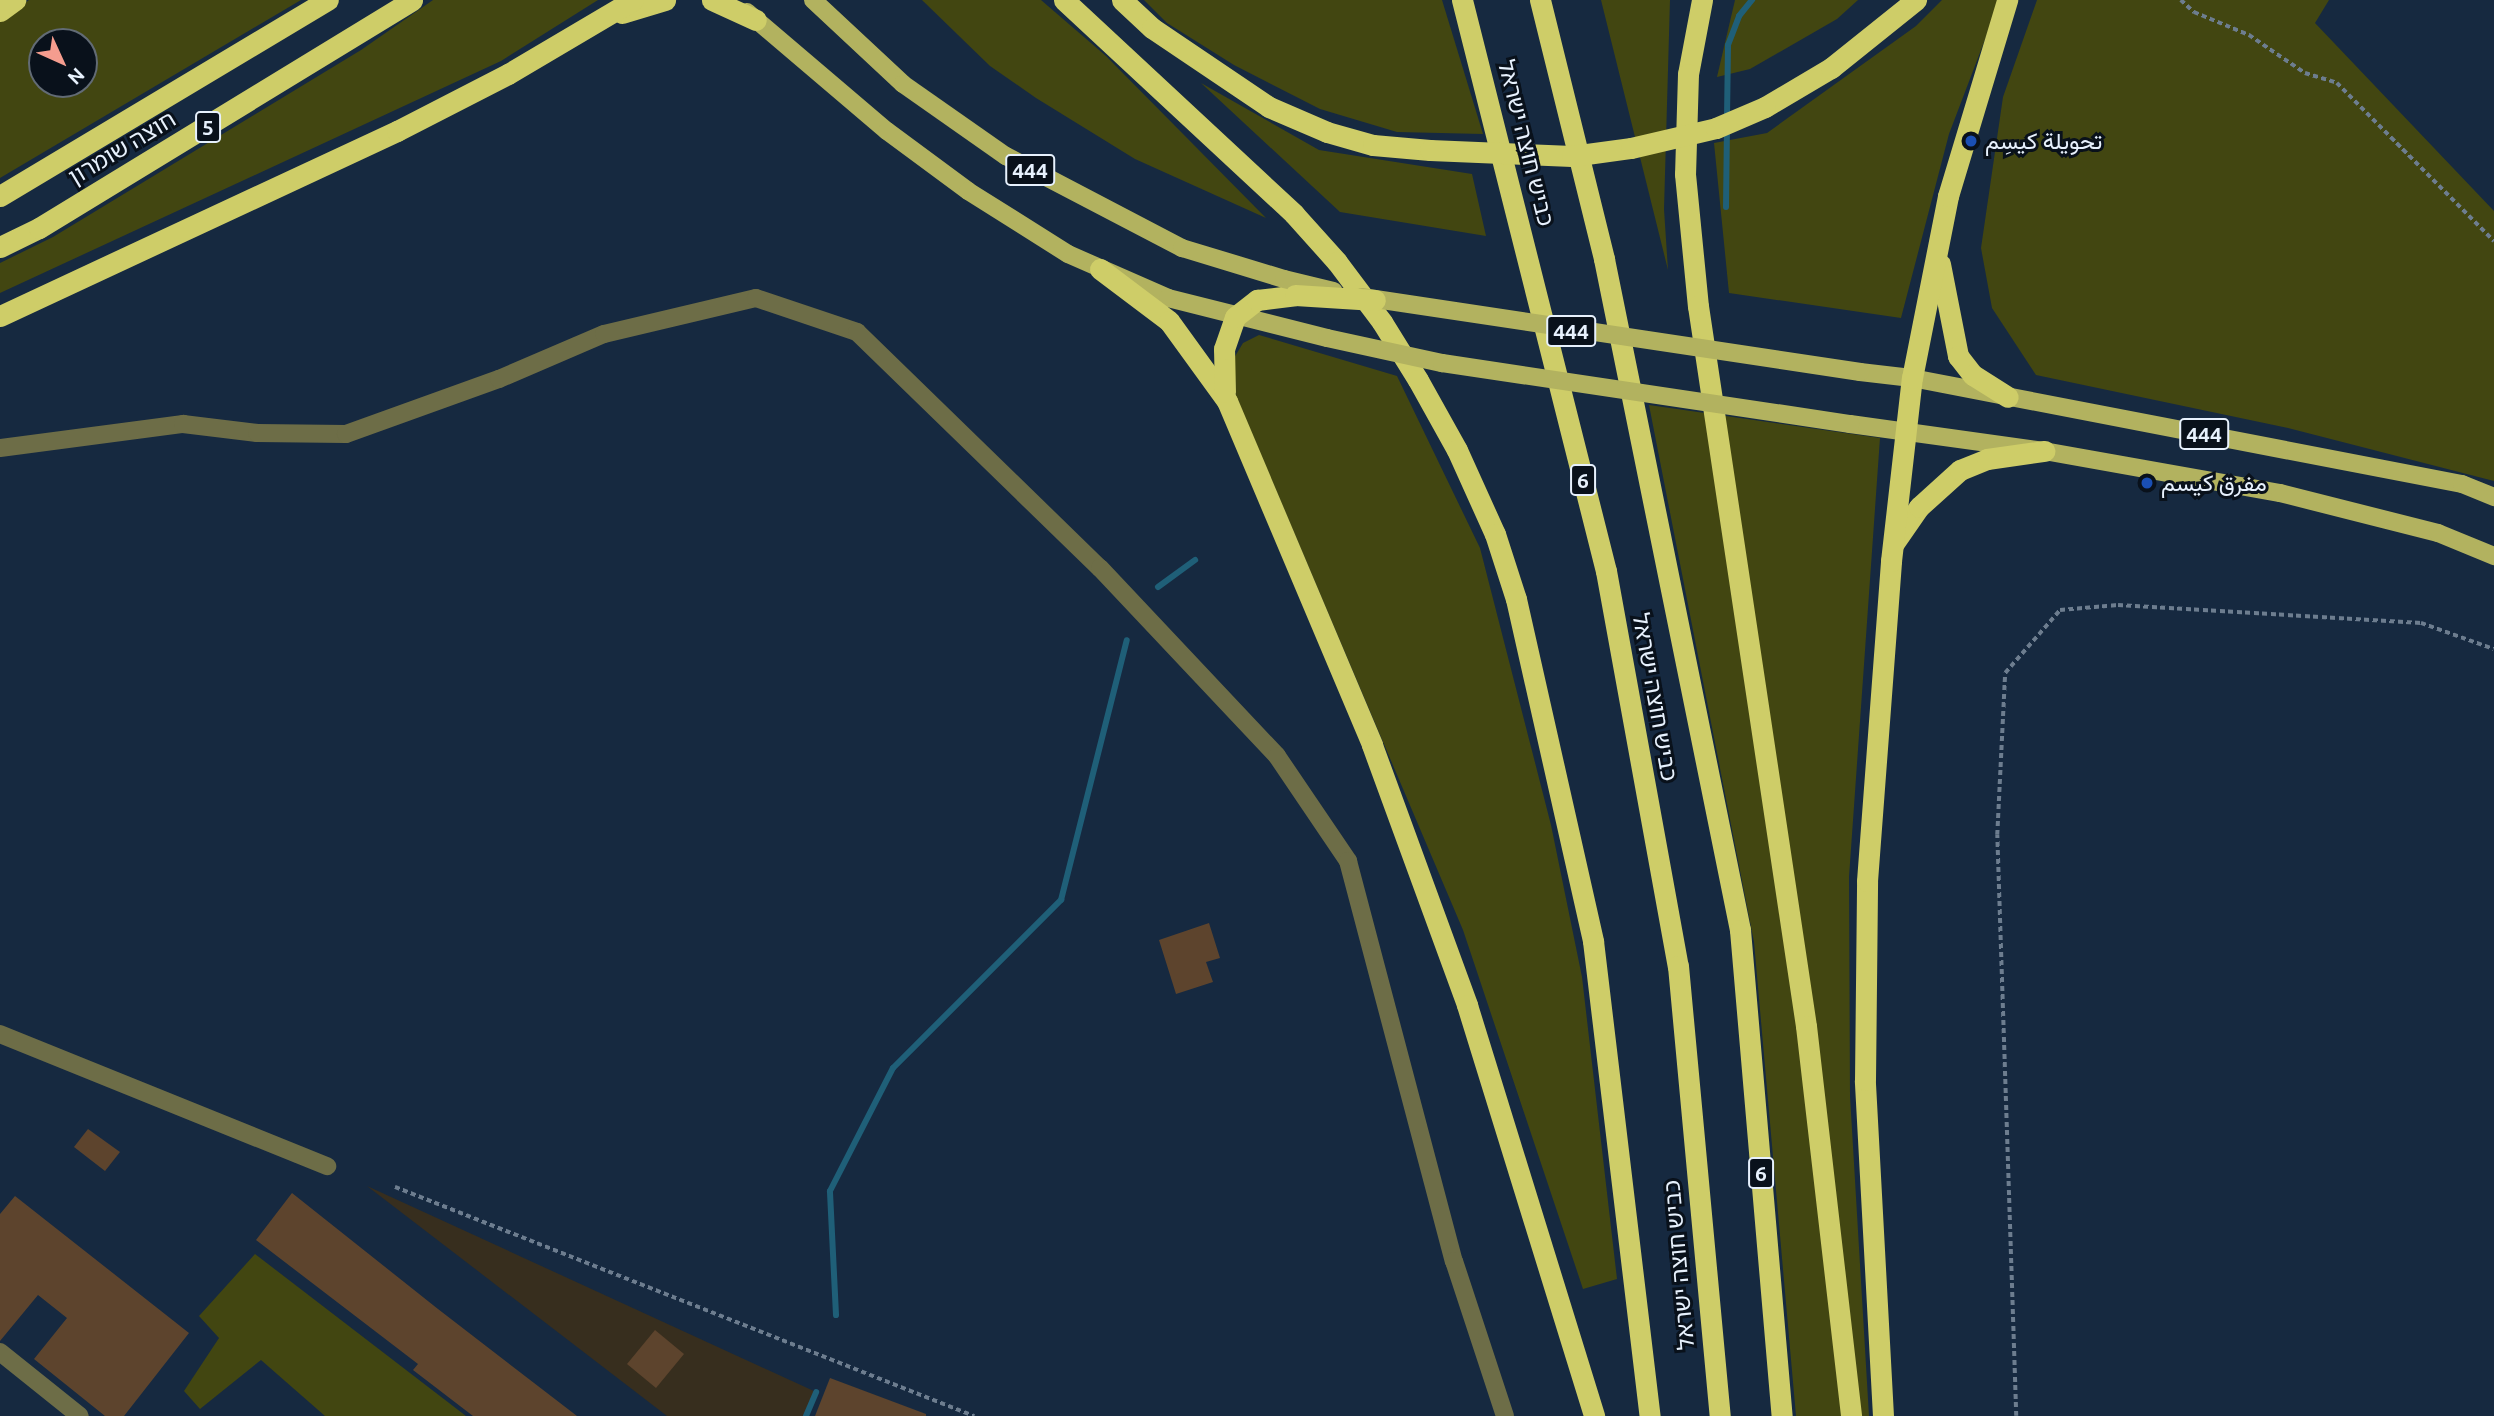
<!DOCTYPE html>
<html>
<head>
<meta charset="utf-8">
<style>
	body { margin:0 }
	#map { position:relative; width:2494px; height:1416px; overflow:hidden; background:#162940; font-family:Ubuntu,Vazirmatn,"Noto Sans Hebrew",sans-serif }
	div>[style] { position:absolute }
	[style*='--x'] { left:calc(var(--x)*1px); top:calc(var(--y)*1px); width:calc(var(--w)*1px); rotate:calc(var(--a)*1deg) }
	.industrial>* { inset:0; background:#372e1e }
	.green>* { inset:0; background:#424611 }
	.stream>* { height:6px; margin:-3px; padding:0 3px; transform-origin:3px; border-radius:3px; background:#1f5f78 }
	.building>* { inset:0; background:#5d442d }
	.path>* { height:3.5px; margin-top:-1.75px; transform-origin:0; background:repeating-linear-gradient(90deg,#6d7d8f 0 5px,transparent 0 8.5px) }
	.street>* { height:18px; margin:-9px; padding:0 9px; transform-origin:9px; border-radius:9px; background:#6d6d47 }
	.primary>* { height:18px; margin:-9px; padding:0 9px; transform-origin:9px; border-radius:9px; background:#b2b25f }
	.highway>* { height:21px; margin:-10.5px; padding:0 10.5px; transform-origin:10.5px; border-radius:10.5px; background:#cecd68 }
	.primary-bridge>* { height:18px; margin:-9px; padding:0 9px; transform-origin:9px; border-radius:9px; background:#b2b25f }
	.highway-bridge>* { height:21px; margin:-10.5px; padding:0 10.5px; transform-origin:10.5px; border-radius:10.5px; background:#cecd68 }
	.dots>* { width:19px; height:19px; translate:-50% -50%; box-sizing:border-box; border:4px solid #09111b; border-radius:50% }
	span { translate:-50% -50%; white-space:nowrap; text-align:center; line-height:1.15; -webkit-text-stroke:6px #09111b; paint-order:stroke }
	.shield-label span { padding:2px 5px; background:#09111b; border:2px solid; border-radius:5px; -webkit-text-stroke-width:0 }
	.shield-label { font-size:21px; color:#e7f1fd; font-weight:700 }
	.poi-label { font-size:23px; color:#e7f1fd }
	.left { translate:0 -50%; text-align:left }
	.street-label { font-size:23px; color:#e7f1fd }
	.north { position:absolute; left:28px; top:28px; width:70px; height:70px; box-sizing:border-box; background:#09111b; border:2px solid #626b75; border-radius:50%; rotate:135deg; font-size:19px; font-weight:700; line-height:28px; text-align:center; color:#e7f1fd }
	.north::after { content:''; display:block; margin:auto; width:24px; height:32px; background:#f59d8f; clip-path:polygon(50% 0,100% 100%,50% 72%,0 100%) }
</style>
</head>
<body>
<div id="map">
	<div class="industrial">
		<i style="clip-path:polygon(367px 1186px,816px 1392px,807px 1416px,667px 1416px)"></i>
	</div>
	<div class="green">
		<i style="clip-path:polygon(evenodd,29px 0,301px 0,0 178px,0 22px,29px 0,42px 42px,84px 42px,84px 84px,42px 84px,42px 42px)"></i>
		<i style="clip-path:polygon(433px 0,598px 0,501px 61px,0 293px,0 263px,53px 237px,361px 50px)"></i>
		<i style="clip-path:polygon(922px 0,1041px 0,1106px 56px,1266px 218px,1135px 159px,1036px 98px,990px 66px)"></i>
		<i style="clip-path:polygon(1144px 0,1442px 0,1483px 134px,1397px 132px,1320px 109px,1234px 65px,1167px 23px)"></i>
		<i style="clip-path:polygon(1601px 0,1670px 0,1664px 209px,1668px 270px)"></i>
		<i style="clip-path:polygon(1735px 0,1858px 0,1837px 19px,1750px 69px,1717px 77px)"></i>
		<i style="clip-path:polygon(1942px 0,2000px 0,1949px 134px,1901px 318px,1729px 293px,1714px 143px,1767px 133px,1916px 26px)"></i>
		<i style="clip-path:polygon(2037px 0,2329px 0,2315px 23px,2494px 211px,2494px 481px,2288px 428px,2036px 375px,1992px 308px,1981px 248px,2003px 97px)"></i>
		<i style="clip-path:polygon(1201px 83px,1319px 150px,1472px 174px,1486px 236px,1340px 212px)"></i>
		<i style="clip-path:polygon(1259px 335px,1397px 376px,1480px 548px,1551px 825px,1582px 977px,1617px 1279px,1583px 1289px,1463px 930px,1236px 396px,1234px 358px,1243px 343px)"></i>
		<i style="clip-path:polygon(1649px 405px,1880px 438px,1849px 877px,1850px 1096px,1869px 1416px,1796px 1416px,1754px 942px)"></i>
		<i style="clip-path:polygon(255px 1254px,466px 1416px,325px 1416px,261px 1360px,200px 1409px,184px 1391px,219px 1338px,199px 1316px)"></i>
	</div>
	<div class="stream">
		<i style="--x:1727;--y:118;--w:73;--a:-89.2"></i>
		<i style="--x:1728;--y:45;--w:31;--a:-69"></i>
		<i style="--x:1739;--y:16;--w:21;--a:-51"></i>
		<i style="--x:1726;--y:207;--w:78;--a:-89.3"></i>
		<i style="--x:1158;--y:587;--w:46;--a:-36.1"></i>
		<i style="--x:836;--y:1315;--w:124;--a:-92.8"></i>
		<i style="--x:830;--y:1191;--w:138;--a:-62.9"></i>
		<i style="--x:893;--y:1068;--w:238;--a:-45"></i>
		<i style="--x:1061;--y:900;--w:268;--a:-75.8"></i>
		<i style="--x:806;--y:1416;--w:26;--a:-67"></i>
	</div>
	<div class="building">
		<i style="clip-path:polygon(1209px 923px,1220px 958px,1206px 962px,1213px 982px,1176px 994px,1159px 940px)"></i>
		<i style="clip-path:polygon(88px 1129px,120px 1152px,105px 1171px,74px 1147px)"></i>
		<i style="clip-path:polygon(292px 1193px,438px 1309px,577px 1416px,473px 1416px,413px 1370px,418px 1364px,256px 1240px)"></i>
		<i style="clip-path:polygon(15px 1196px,189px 1333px,124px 1416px,105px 1416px,34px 1359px,67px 1318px,38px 1295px,0 1341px,0 1214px)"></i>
		<i style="clip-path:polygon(655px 1330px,684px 1354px,656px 1388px,627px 1364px)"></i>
		<i style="clip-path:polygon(830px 1378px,926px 1414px,926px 1416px,815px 1416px)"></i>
	</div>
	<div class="path">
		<i style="--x:2181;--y:0;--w:18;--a:43"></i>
		<i style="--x:2194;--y:12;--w:60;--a:22.7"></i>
		<i style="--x:2249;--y:35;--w:68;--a:34.2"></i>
		<i style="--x:2305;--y:73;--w:34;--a:17"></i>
		<i style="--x:2337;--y:83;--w:223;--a:45.2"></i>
		<i style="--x:395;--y:1187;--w:623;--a:21.58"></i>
		<i style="--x:2016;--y:1416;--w:581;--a:-91.87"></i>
		<i style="--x:1997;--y:835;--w:162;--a:-87.2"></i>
		<i style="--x:2005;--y:673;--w:84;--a:-48.9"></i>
		<i style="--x:2060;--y:610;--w:58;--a:-4.9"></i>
		<i style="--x:2118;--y:605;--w:304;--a:3.4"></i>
		<i style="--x:2421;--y:623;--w:77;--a:19.6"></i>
	</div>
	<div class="street">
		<i style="--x:0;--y:448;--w:185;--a:-7.5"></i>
		<i style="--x:183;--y:424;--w:75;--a:6.9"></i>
		<i style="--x:257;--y:433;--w:89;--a:0.6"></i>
		<i style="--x:346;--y:434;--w:163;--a:-19.8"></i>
		<i style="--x:499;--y:379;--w:114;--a:-23.2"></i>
		<i style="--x:604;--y:334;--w:156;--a:-13.3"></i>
		<i style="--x:756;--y:298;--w:107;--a:18.6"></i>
		<i style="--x:857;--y:332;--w:339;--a:44.2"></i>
		<i style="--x:1100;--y:568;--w:258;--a:46.7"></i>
		<i style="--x:1277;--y:756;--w:127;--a:55.9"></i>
		<i style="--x:1348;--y:861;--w:414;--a:75.2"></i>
		<i style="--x:1454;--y:1261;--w:163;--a:71.8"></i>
		<i style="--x:0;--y:1034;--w:353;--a:22"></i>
		<i style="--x:0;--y:1352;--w:102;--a:38.7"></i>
	</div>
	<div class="primary">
		<i style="--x:813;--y:0;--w:123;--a:43"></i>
		<i style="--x:903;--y:84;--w:126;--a:35"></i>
		<i style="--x:1006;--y:156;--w:199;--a:27.6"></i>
		<i style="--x:1182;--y:248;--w:107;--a:16.9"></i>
		<i style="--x:747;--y:12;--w:184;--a:40.4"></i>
		<i style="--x:887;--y:131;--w:101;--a:36.5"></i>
		<i style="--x:968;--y:191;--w:118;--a:32.2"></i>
		<i style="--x:1068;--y:254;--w:109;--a:23.7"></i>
		<i style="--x:1168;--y:298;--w:164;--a:14.1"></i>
		<i style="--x:1860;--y:372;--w:52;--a:6.6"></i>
		<i style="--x:1912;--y:378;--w:560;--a:10.91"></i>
		<i style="--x:2462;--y:484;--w:35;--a:22"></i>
		<i style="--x:1850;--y:424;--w:196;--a:7.9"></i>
		<i style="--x:2044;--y:451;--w:240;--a:10.1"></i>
		<i style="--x:2280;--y:493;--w:163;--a:14.2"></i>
		<i style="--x:2438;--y:533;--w:61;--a:22.3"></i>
	</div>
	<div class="highway">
		<i style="--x:712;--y:0;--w:48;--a:24.4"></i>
		<i style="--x:1064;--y:0;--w:314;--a:42.9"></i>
		<i style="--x:1294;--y:214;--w:64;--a:48.1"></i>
		<i style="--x:1337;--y:262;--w:75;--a:53.1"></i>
		<i style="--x:1382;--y:322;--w:68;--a:58.2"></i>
		<i style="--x:1418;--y:380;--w:80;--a:60.9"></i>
		<i style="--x:1457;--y:450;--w:92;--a:65.7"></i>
		<i style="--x:1495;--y:534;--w:68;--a:72.1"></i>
		<i style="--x:1516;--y:599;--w:351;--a:77.3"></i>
		<i style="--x:1593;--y:941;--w:478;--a:83.2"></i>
		<i style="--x:1122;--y:0;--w:41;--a:43"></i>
		<i style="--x:1152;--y:28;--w:141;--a:34"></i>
		<i style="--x:1269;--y:107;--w:63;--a:23.3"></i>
		<i style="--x:1327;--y:132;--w:48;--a:15.8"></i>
		<i style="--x:1373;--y:145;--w:57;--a:5"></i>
		<i style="--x:1462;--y:0;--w:589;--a:75.85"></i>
		<i style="--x:1606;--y:571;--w:402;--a:79.7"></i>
		<i style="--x:1678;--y:966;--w:452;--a:84.7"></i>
		<i style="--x:1540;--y:0;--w:267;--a:76.1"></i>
		<i style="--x:1604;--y:259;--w:685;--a:78.54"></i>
		<i style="--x:1740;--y:930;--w:488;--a:85.1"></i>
		<i style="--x:1702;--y:0;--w:75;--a:100.7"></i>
		<i style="--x:1688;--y:74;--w:100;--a:91.7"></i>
		<i style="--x:1685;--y:174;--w:133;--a:84.4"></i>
		<i style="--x:1698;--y:306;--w:728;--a:81.47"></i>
		<i style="--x:1806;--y:1026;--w:393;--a:83.4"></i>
		<i style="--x:0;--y:11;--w:19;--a:-36"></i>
		<i style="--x:622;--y:13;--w:45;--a:-16.8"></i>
		<i style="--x:1765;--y:107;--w:77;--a:-30.6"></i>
		<i style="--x:1831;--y:68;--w:109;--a:-38.7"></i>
		<i style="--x:0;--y:196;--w:382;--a:-30.9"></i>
		<i style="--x:0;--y:247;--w:43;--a:-26"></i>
		<i style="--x:39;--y:228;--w:437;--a:-31.4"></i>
		<i style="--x:1940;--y:264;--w:94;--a:78.9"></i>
		<i style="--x:1958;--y:356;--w:24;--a:52"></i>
		<i style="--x:1973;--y:375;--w:41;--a:32.2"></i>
		<i style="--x:1100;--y:269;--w:86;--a:37"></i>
		<i style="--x:1169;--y:321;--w:99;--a:54.1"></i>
		<i style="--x:1227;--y:401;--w:373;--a:67.1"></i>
		<i style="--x:1372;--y:745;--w:277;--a:69.9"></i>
		<i style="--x:1467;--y:1005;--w:430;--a:72.8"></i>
		<i style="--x:0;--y:316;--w:438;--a:-25"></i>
		<i style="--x:397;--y:131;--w:125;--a:-27.2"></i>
		<i style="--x:508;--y:74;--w:145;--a:-30.6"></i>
		<i style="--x:1225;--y:392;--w:43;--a:-91.3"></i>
		<i style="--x:1224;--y:349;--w:34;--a:-71"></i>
		<i style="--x:1235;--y:317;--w:28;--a:-38"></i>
		<i style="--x:1257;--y:300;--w:38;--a:-7"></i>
		<i style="--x:1894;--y:543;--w:44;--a:-55.2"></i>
		<i style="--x:1919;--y:507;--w:55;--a:-42.1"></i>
		<i style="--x:1960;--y:470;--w:29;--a:-22"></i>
		<i style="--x:1987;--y:459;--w:58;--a:-8"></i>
		<i style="--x:1883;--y:1416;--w:336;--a:-93.1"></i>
		<i style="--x:1865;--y:1080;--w:199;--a:-89.4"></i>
		<i style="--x:1867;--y:881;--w:321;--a:-85.7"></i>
		<i style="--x:1891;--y:561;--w:184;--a:-83.5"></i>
		<i style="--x:1912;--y:378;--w:186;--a:-78.8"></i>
		<i style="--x:1948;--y:196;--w:205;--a:-73.2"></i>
	</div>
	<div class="primary-bridge">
		<i style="--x:1284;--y:279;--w:51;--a:13.5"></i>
		<i style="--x:1362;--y:297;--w:504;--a:8.56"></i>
		<i style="--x:1327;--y:338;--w:118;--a:12.3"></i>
		<i style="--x:1442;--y:363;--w:413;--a:8.5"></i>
	</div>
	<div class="highway-bridge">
		<i style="--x:1430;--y:150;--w:142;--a:2.4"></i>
		<i style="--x:1572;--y:156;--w:60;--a:-7.7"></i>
		<i style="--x:1631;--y:148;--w:87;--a:-13.2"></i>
		<i style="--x:1716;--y:128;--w:53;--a:-23.2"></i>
		<i style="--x:1295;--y:295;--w:80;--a:3.6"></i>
	</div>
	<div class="dots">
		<i style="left:1971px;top:141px;background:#1a4fb4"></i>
		<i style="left:2147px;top:483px;background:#1a4fb4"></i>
	</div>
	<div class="shield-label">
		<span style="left:208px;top:127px">5</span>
		<span style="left:1030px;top:170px">444</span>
		<span style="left:1571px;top:331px">444</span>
		<span style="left:2204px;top:434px">444</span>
		<span style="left:1583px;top:480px">6</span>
		<span style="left:1761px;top:1173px">6</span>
	</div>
	<div class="poi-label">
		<span class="left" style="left:1985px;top:141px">تحويلة كيسِم</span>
		<span class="left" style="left:2161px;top:483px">مفرق كيسم</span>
	</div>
	<div class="street-label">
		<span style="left:1526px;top:143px;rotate:76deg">כביש חוצה ישראל</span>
		<span style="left:122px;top:148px;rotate:-31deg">חוצה שומרון</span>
		<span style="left:1655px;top:697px;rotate:80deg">כביש חוצה ישראל</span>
		<span style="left:1679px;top:1265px;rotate:-95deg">כביש חוצה ישראל</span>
	</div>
	<div class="north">N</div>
</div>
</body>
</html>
